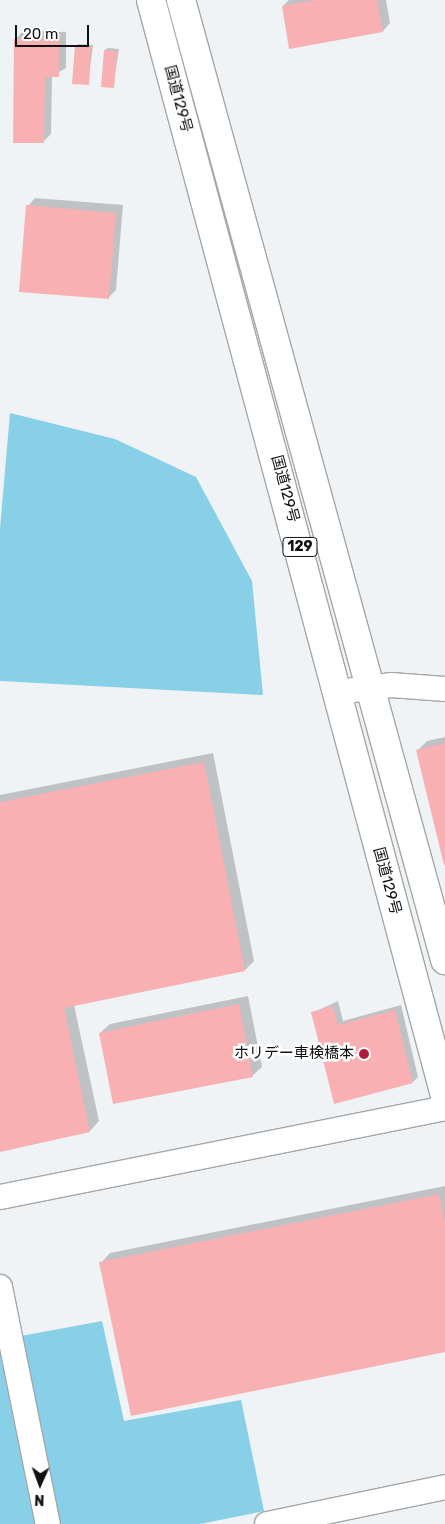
<!DOCTYPE html>
<html>
<head>
<meta charset="utf-8">
<style>
	body { margin:0 }
	#map { position:relative; width:445px; height:1524px; overflow:hidden; background:#eff3f5; font-family:Rubik,"Noto Sans JP",sans-serif }
	div>[style] { position:absolute }
	[style*='--x'] { left:calc(var(--x)*1px); top:calc(var(--y)*1px); width:calc(var(--w)*1px); rotate:calc(var(--a)*1deg) }
	.green>* { inset:0; background:#87d0e7 }
	.shadow>* { inset:0; background:#0003 }
	.building>* { inset:0; background:#f8b0b3 }
	.roads { filter:drop-shadow(1px 0 #a3a7a9) drop-shadow(-1px 0 #a3a7a9) drop-shadow(0 1px #a3a7a9) drop-shadow(0 -1px #a3a7a9) }
	.minor>* { height:24px; margin:-12px; padding:0 12px; transform-origin:12px; border-radius:12px; background:#fff }
	.highway>* { height:28px; margin:-14px; padding:0 14px; transform-origin:14px; border-radius:14px; background:#fff }
	.dots>* { width:14px; height:14px; translate:-50% -50%; box-sizing:border-box; border:2px solid #fff; border-radius:50% }
	span { translate:-50% -50%; white-space:nowrap; text-align:center; line-height:1.15; -webkit-text-stroke:5px #fff; paint-order:stroke }
	.shield-label span { padding:1px 4px; background:#fff; border:1px solid; border-radius:4px; -webkit-text-stroke-width:0 }
	.shield-label { font-size:14px; color:#101112; font-weight:700 }
	.street-label { font-size:15px; color:#101112 }
	.poi-label { font-size:15px; color:#101112 }
	.right { translate:-100% -50%; text-align:right }
	.north { position:absolute; left:15px; top:1459px; width:50px; height:50px; -webkit-text-stroke:4px #fff; paint-order:stroke; rotate:182deg; font-size:14px; font-weight:700; line-height:20px; text-align:center; color:#101112 }
	.north::after { content:''; display:block; margin:auto; width:18px; height:22px; background:#101112; clip-path:polygon(50% 0,100% 100%,50% 72%,0 100%) }
	.scale { position:absolute; left:15px; top:25px; width:74px; height:22px; box-sizing:border-box; border:2px solid #101112; border-top:0; padding-left:6px; font-size:15px; line-height:18px; white-space:nowrap; color:#101112; -webkit-text-stroke:4px #fff; paint-order:stroke }
</style>
</head>
<body>
<div id="map">
	<div class="green">
		<i style="clip-path:polygon(10px 413px,115px 439px,196px 477px,252px 581px,263px 695px,0 681px,0 529px)"></i>
		<i style="clip-path:polygon(102px 1321px,124px 1421px,241px 1400px,264px 1511px,200px 1524px,60px 1524px,21px 1336px)"></i>
		<i style="clip-path:polygon(0 1341px,36px 1524px,0 1524px)"></i>
	</div>
	<div class="shadow">
		<i style="clip-path:polygon(289px 0,386px 0,390px 23px,383px 31px,283px 6px)"></i>
		<i style="clip-path:polygon(23px 31px,66px 32px,66px 68px,52px 76px,51px 134px,43px 142px,16px 39px)"></i>
		<i style="clip-path:polygon(78px 44px,93px 45px,88px 84px,76px 47px)"></i>
		<i style="clip-path:polygon(108px 48px,119px 49px,113px 87px,105px 50px)"></i>
		<i style="clip-path:polygon(35px 198px,123px 205px,116px 290px,108px 298px,28px 206px)"></i>
		<i style="clip-path:polygon(445px 737px,445px 862px,418px 750px,427px 741px)"></i>
		<i style="clip-path:polygon(213px 753px,254px 961px,245px 970px,74px 1005px,99px 1121px,90px 1131px,0 1150px,0 795px)"></i>
		<i style="clip-path:polygon(248px 996px,262px 1067px,252px 1076px,100px 1033px,110px 1024px)"></i>
		<i style="clip-path:polygon(338px 1001px,343px 1021px,401px 1005px,418px 1077px,413px 1082px,312px 1013px)"></i>
		<i style="clip-path:polygon(445px 1186px,445px 1351px,101px 1263px,110px 1253px)"></i>
	</div>
	<div class="building">
		<i style="clip-path:polygon(314px 0,377px 0,383px 32px,289px 49px,282px 6px)"></i>
		<i style="clip-path:polygon(14px 39px,59px 39px,59px 77px,45px 77px,44px 143px,13px 143px)"></i>
		<i style="clip-path:polygon(75px 46px,91px 47px,89px 85px,72px 84px)"></i>
		<i style="clip-path:polygon(104px 50px,117px 51px,114px 88px,101px 87px)"></i>
		<i style="clip-path:polygon(26px 205px,116px 213px,109px 299px,19px 292px)"></i>
		<i style="clip-path:polygon(445px 743px,445px 865px,444px 865px,416px 750px)"></i>
		<i style="clip-path:polygon(204px 762px,245px 971px,64px 1008px,90px 1132px,0 1152px,0 802px)"></i>
		<i style="clip-path:polygon(239px 1004px,253px 1077px,113px 1104px,99px 1033px)"></i>
		<i style="clip-path:polygon(333px 1006px,338px 1025px,395px 1010px,413px 1083px,334px 1104px,311px 1012px)"></i>
		<i style="clip-path:polygon(439px 1194px,445px 1222px,445px 1352px,131px 1416px,99px 1262px)"></i>
	</div>
	<div class="roads">
		<div class="minor">
			<i style="--x:339;--y:692;--w:52;--a:-7.7"></i>
			<i style="--x:391;--y:685;--w:54;--a:4.2"></i>
			<i style="--x:0;--y:1197;--w:454;--a:-11.3"></i>
			<i style="--x:0;--y:1287;--w:242;--a:78.6"></i>
			<i style="--x:267;--y:1524;--w:182;--a:-11.7"></i>
		</div>
		<div class="highway">
			<i style="--x:151;--y:0;--w:1135;--a:74.98"></i>
			<i style="--x:181;--y:0;--w:996;--a:74.62"></i>
		</div>
	</div>
	<div class="dots">
		<i style="left:364px;top:1054px;background:#b11e3d"></i>
	</div>
	<div class="shield-label">
		<span style="left:300px;top:547px">129</span>
	</div>
	<div class="street-label">
		<span style="left:178px;top:99px;rotate:75deg">国道129号</span>
		<span style="left:285px;top:489px;rotate:75deg">国道129号</span>
		<span style="left:387px;top:881px;rotate:75deg">国道129号</span>
	</div>
	<div class="poi-label">
		<span class="right" style="left:354px;top:1054px">ホリデー車検橋本</span>
	</div>
	<div class="north">N</div>
	<div class="scale">20 m</div>
</div>
</body>
</html>
